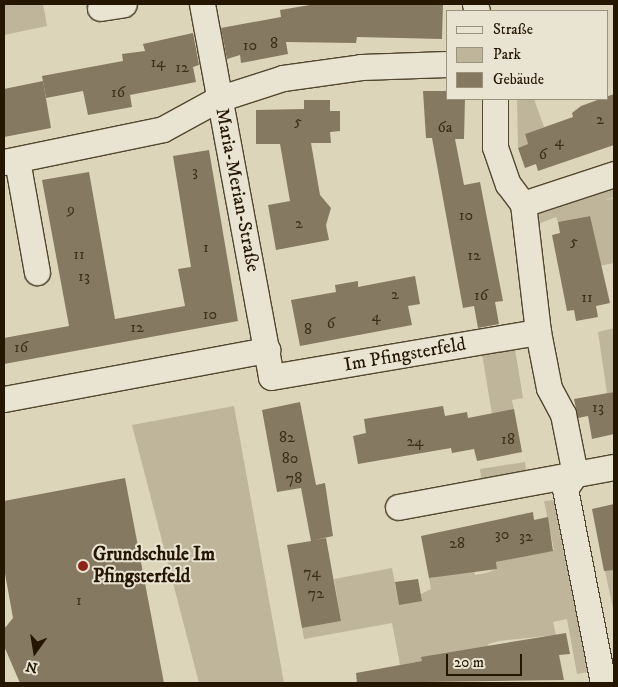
<!DOCTYPE html>
<html>
<head>
<meta charset="utf-8">
<style>
	body { margin:0 }
	#map { position:relative; width:618px; height:687px; overflow:hidden; background:#ddd5ba; font-family:"IM FELL DW Pica",serif }
	div>[style] { position:absolute }
	[style*='--x'] { left:calc(var(--x)*1px); top:calc(var(--y)*1px); width:calc(var(--w)*1px); rotate:calc(var(--a)*1deg) }
	.green>* { inset:0; background:#beb59a }
	.building>* { inset:0; background:#857961 }
	.roads { filter:drop-shadow(1px 0 #53462e) drop-shadow(-1px 0 #53462e) drop-shadow(0 1px #53462e) drop-shadow(0 -1px #53462e) }
	.street>* { height:25px; margin:-12.5px; padding:0 12.5px; transform-origin:12.5px; border-radius:12.5px; background:#e9e4d2 }
	.dots>* { width:14px; height:14px; translate:-50% -50%; box-sizing:border-box; border:2px solid #e9e4d2; border-radius:50% }
	span { translate:-50% -50%; white-space:nowrap; text-align:center; line-height:1.15; -webkit-text-stroke:4px #e9e4d2; paint-order:stroke }
	.number-label { font-size:16px; color:#3d2f18 }
	.number-label span { -webkit-text-stroke-width:0 }
	.street-label { font-size:19px; color:#251600 }
	.poi-label { font-size:19px; color:#251600; font-weight:700 }
	.left { translate:0 -50%; text-align:left }
	.frame { position:absolute; inset:0; border:5px solid #251600; pointer-events:none }
	.legend { position:absolute; left:446px; top:10px; width:162px; height:90px; box-sizing:border-box; background:#e9e4d2; border:1px solid #9b927e; margin:0; padding:6px 9px; list-style:none; font-size:15px; color:#251600 }
	.legend li { display:flex; align-items:center; gap:10px; height:25px }
	.legend b { width:25px; border:1px solid #9b927e }
	.north { position:absolute; left:10px; top:627px; width:50px; height:50px; -webkit-text-stroke:4px #e9e4d2; paint-order:stroke; rotate:193deg; font-size:14px; font-weight:700; line-height:20px; text-align:center; color:#251600 }
	.north::after { content:''; display:block; margin:auto; width:18px; height:22px; background:#251600; clip-path:polygon(50% 0,100% 100%,50% 72%,0 100%) }
	.scale { position:absolute; left:446px; top:654px; width:76px; height:22px; box-sizing:border-box; border:2px solid #251600; border-top:0; padding-left:6px; font-size:15px; line-height:18px; white-space:nowrap; color:#251600; -webkit-text-stroke:4px #e9e4d2; paint-order:stroke }
</style>
</head>
<body>
<div id="map">
	<div class="green">
		<i style="clip-path:polygon(4px 4px,43px 4px,47px 26px,4px 35px)"></i>
		<i style="clip-path:polygon(517px 99px,534px 99px,544px 127px,525px 134px,528px 144px,518px 148px)"></i>
		<i style="clip-path:polygon(614px 183px,614px 197px,603px 201px,614px 198px,614px 263px,599px 266px,589px 216px,558px 222px,556px 217px,538px 224px,540px 212px,547px 206px)"></i>
		<i style="clip-path:polygon(614px 328px,614px 392px,607px 393px,598px 332px)"></i>
		<i style="clip-path:polygon(515px 349px,523px 398px,512px 400px,514px 411px,492px 414px,482px 354px)"></i>
		<i style="clip-path:polygon(234px 406px,284px 683px,199px 683px,132px 425px)"></i>
		<i style="clip-path:polygon(525px 462px,527px 477px,482px 484px,480px 469px)"></i>
		<i style="clip-path:polygon(554px 500px,571px 589px,578px 588px,594px 671px,577px 674px,567px 619px,553px 622px,556px 635px,499px 641px,488px 644px,489px 648px,422px 657px,422px 661px,400px 665px,392px 623px,304px 639px,302px 628px,341px 621px,334px 579px,392px 568px,399px 605px,431px 589px,429px 578px,474px 570px,475px 575px,486px 573px,497px 569px,496px 562px,554px 550px,544px 501px)"></i>
		<i style="clip-path:polygon(614px 539px,614px 608px,613px 609px,599px 542px)"></i>
	</div>
	<div class="building">
		<i style="clip-path:polygon(316px 4px,443px 4px,442px 39px,357px 37px,356px 43px,286px 42px,288px 54px,241px 63px,240px 55px,227px 59px,221px 28px,281px 17px,280px 10px)"></i>
		<i style="clip-path:polygon(193px 33px,199px 65px,193px 67px,196px 82px,130px 95px,132px 107px,88px 115px,83px 91px,46px 98px,42px 76px,123px 61px,122px 54px,145px 51px,143px 44px)"></i>
		<i style="clip-path:polygon(43px 81px,51px 128px,4px 137px,4px 89px)"></i>
		<i style="clip-path:polygon(423px 91px,447px 91px,447px 99px,465px 99px,464px 139px,455px 139px,464px 185px,480px 182px,503px 301px,495px 302px,499px 324px,478px 328px,474px 306px,463px 308px,432px 138px,426px 138px)"></i>
		<i style="clip-path:polygon(614px 94px,614px 145px,538px 171px,536px 164px,525px 168px,518px 148px,528px 144px,525px 134px,573px 117px,572px 113px,581px 106px)"></i>
		<i style="clip-path:polygon(304px 100px,330px 100px,330px 111px,340px 111px,340px 131px,330px 132px,331px 143px,311px 143px,320px 195px,331px 208px,326px 225px,329px 240px,276px 250px,268px 205px,290px 201px,280px 144px,256px 144px,256px 110px,304px 109px)"></i>
		<i style="clip-path:polygon(209px 150px,238px 321px,4px 364px,4px 338px,69px 326px,42px 180px,89px 172px,115px 319px,185px 306px,178px 269px,191px 267px,173px 156px)"></i>
		<i style="clip-path:polygon(590px 216px,610px 303px,596px 306px,598px 317px,576px 321px,574px 310px,567px 311px,552px 235px,560px 233px,558px 222px)"></i>
		<i style="clip-path:polygon(415px 276px,420px 304px,408px 306px,412px 325px,300px 346px,291px 300px,336px 292px,335px 285px,358px 281px,358px 287px)"></i>
		<i style="clip-path:polygon(614px 392px,614px 434px,592px 439px,588px 416px,578px 418px,574px 399px)"></i>
		<i style="clip-path:polygon(300px 402px,316px 485px,325px 483px,333px 536px,315px 540px,326px 538px,341px 621px,302px 628px,287px 545px,311px 541px,301px 488px,277px 492px,262px 410px)"></i>
		<i style="clip-path:polygon(443px 406px,445px 416px,467px 412px,468px 418px,514px 409px,522px 452px,477px 461px,474px 449px,452px 453px,451px 448px,358px 464px,353px 436px,366px 433px,364px 419px)"></i>
		<i style="clip-path:polygon(125px 478px,164px 683px,20px 683px,4px 646px,4px 629px,13px 618px,4px 568px,4px 501px)"></i>
		<i style="clip-path:polygon(614px 504px,614px 570px,604px 571px,592px 509px)"></i>
		<i style="clip-path:polygon(533px 512px,534px 520px,548px 517px,553px 551px,496px 562px,497px 569px,429px 578px,421px 536px)"></i>
		<i style="clip-path:polygon(418px 579px,422px 601px,399px 605px,395px 582px)"></i>
		<i style="clip-path:polygon(566px 633px,570px 654px,559px 655px,564px 680px,357px 683px,356px 673px,422px 661px,421px 657px)"></i>
	</div>
	<div class="roads">
		<div class="street">
			<i style="--x:202;--y:4;--w:379;--a:79.5"></i>
			<i style="--x:271;--y:377;--w:271;--a:-9.6"></i>
			<i style="--x:475;--y:4;--w:7;--a:74"></i>
			<i style="--x:100;--y:8;--w:24;--a:-9"></i>
			<i style="--x:495;--y:99;--w:48;--a:90"></i>
			<i style="--x:495;--y:147;--w:39;--a:71"></i>
			<i style="--x:508;--y:184;--w:25;--a:53"></i>
			<i style="--x:523;--y:204;--w:129;--a:83.3"></i>
			<i style="--x:538;--y:332;--w:57;--a:78.9"></i>
			<i style="--x:549;--y:388;--w:30;--a:62"></i>
			<i style="--x:563;--y:414;--w:61;--a:78.7"></i>
			<i style="--x:575;--y:474;--w:18;--a:124"></i>
			<i style="--x:565;--y:489;--w:198;--a:78.9"></i>
			<i style="--x:17;--y:160;--w:114;--a:79.9"></i>
			<i style="--x:4;--y:162;--w:162;--a:-11.7"></i>
			<i style="--x:163;--y:129;--w:63;--a:-28.6"></i>
			<i style="--x:218;--y:99;--w:68;--a:-17.9"></i>
			<i style="--x:283;--y:78;--w:79;--a:-8"></i>
			<i style="--x:361;--y:67;--w:86;--a:-2"></i>
			<i style="--x:523;--y:204;--w:96;--a:-18.2"></i>
			<i style="--x:4;--y:399;--w:268;--a:-10.6"></i>
			<i style="--x:398;--y:507;--w:220;--a:-10.5"></i>
		</div>
	</div>
	<div class="dots">
		<i style="left:83px;top:566px;background:#8f2418"></i>
	</div>
	<div class="number-label">
		<span style="left:274px;top:43px">8</span>
		<span style="left:250px;top:45px">10</span>
		<span style="left:158px;top:62px">14</span>
		<span style="left:182px;top:67px">12</span>
		<span style="left:118px;top:92px">16</span>
		<span style="left:600px;top:119px">2</span>
		<span style="left:298px;top:121px">5</span>
		<span style="left:445px;top:127px">6a</span>
		<span style="left:559px;top:141px">4</span>
		<span style="left:543px;top:154px">6</span>
		<span style="left:195px;top:171px">3</span>
		<span style="left:71px;top:209px">9</span>
		<span style="left:466px;top:215px">10</span>
		<span style="left:299px;top:223px">2</span>
		<span style="left:574px;top:241px">5</span>
		<span style="left:206px;top:247px">1</span>
		<span style="left:79px;top:254px">11</span>
		<span style="left:474px;top:255px">12</span>
		<span style="left:84px;top:276px">13</span>
		<span style="left:395px;top:294px">2</span>
		<span style="left:481px;top:295px">16</span>
		<span style="left:587px;top:297px">11</span>
		<span style="left:210px;top:314px">10</span>
		<span style="left:376px;top:316px">4</span>
		<span style="left:331px;top:323px">6</span>
		<span style="left:137px;top:327px">12</span>
		<span style="left:308px;top:329px">8</span>
		<span style="left:21px;top:347px">16</span>
		<span style="left:598px;top:407px">13</span>
		<span style="left:287px;top:437px">82</span>
		<span style="left:508px;top:439px">18</span>
		<span style="left:415px;top:441px">24</span>
		<span style="left:290px;top:458px">80</span>
		<span style="left:294px;top:478px">78</span>
		<span style="left:502px;top:534px">30</span>
		<span style="left:526px;top:536px">32</span>
		<span style="left:457px;top:543px">28</span>
		<span style="left:312px;top:572px">74</span>
		<span style="left:316px;top:593px">72</span>
		<span style="left:79px;top:600px">1</span>
	</div>
	<div class="street-label">
		<span style="left:237px;top:190px;rotate:79deg">Maria-Merian-Straße</span>
		<span style="left:405px;top:355px;rotate:-10deg">Im Pfingsterfeld</span>
	</div>
	<div class="poi-label">
		<span class="left" style="left:93px;top:566px">Grundschule Im<br>Pfingsterfeld</span>
	</div>
	<div class="frame"></div>
	<ul class="legend">
	<li><b style="height:6px;background:#e9e4d2"></b>Straße</li>
	<li><b style="height:14px;background:#beb59a"></b>Park</li>
	<li><b style="height:14px;background:#857961"></b>Gebäude</li>
	</ul>
	<div class="north">N</div>
	<div class="scale">20 m</div>
</div>
</body>
</html>
